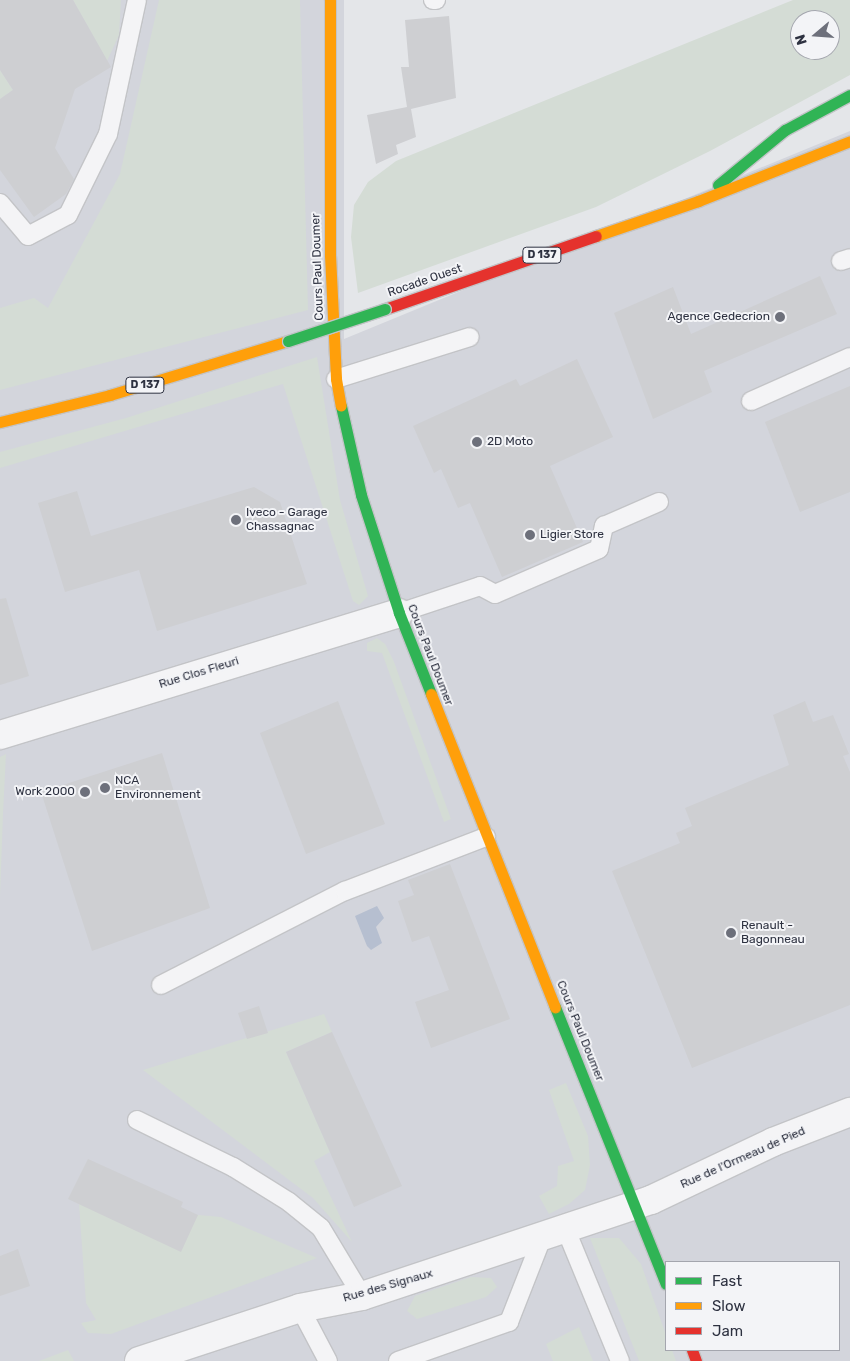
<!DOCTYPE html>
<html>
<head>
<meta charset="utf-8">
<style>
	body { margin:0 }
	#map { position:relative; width:850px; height:1361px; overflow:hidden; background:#e4e6e9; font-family:Rubik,sans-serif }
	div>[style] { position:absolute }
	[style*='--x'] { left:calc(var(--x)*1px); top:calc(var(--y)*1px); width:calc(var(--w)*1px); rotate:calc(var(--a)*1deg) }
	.built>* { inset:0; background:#d3d5dc }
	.green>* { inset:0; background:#d4dcd5 }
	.water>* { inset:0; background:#b6bfd0 }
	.building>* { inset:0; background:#cecfd2 }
	.roads { filter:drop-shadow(1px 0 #c3c4c7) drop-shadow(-1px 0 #c3c4c7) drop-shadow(0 1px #c3c4c7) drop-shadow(0 -1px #c3c4c7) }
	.lane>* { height:18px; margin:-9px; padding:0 9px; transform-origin:9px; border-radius:9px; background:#f4f4f6 }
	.street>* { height:28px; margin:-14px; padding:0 14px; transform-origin:14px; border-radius:14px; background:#f4f4f6 }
	.fast>* { height:11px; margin:-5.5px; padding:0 5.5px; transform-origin:5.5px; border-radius:5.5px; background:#30b455 }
	.slow>* { height:11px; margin:-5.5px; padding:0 5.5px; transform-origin:5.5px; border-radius:5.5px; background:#ff9f0a }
	.jam>* { height:11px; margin:-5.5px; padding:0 5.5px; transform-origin:5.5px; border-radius:5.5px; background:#e5322d }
	.bridges { filter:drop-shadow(1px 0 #c1c3c6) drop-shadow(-1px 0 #c1c3c6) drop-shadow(0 1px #c1c3c6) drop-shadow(0 -1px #c1c3c6) }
	.fast-bridge>* { height:11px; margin:-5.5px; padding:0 5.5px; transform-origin:5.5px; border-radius:5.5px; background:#30b455 }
	.dots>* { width:14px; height:14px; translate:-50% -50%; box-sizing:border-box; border:2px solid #f3f4f7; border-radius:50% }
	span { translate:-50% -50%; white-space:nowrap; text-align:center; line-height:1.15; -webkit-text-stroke:4px #f3f4f7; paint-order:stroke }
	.shield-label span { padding:1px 4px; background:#f3f4f7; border:1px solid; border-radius:4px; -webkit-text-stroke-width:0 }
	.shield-label { font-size:11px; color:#2d3140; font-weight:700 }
	.street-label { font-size:12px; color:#2d3140 }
	.poi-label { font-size:12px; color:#2d3140 }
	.right { translate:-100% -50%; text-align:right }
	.left { translate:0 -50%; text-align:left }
	.legend { position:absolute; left:665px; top:1261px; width:175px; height:90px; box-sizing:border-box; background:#f3f4f7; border:1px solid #a4a6ae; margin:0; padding:6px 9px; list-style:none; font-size:15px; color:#2d3140 }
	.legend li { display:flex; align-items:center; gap:10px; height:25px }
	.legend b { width:25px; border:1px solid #a4a6ae }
	.north { position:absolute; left:790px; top:10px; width:50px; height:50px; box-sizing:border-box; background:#f3f4f7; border:1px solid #a4a6ae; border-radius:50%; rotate:252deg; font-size:14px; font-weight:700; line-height:20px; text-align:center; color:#2d3140 }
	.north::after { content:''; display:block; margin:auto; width:18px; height:22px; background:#6d707b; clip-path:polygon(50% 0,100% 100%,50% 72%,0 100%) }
</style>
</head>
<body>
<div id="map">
	<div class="built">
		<i style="clip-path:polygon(evenodd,0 0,344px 0,344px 339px,850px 131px,850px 1361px,0 1361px,0 0,666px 1262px,839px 1262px,839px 1350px,666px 1350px,666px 1262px)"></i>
	</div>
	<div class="green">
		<i style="clip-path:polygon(73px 0,121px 0,119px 35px,107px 61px)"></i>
		<i style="clip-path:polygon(159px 0,300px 0,308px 310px,0 390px,0 308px,34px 298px,48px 308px,120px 174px)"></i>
		<i style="clip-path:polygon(evenodd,793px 0,850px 0,850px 75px,710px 151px,596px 207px,358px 293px,351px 237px,354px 205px,368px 182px,396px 161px,793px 0,800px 20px,830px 20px,830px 50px,800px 50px,800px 20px)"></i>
		<i style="clip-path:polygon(0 70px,13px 90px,0 99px)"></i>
		<i style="clip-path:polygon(317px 357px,340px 500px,368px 596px,359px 605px,353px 601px,283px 384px,0 468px,0 452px,126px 418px)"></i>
		<i style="clip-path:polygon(377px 638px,385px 644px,394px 662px,451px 819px,444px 822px,382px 653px,367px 651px,367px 643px)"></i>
		<i style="clip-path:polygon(6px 754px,3px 814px,0 897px,0 757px)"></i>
		<i style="clip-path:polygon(324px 1014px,332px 1032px,286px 1052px,330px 1152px,314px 1161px,352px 1242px,313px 1198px,143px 1070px)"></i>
		<i style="clip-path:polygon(566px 1083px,588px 1136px,590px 1165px,585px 1190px,569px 1204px,549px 1214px,539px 1196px,557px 1186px,558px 1166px,574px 1161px,549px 1090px)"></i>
		<i style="clip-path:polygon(79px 1204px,221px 1217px,317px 1258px,111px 1334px,88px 1333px,81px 1323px,96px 1320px,86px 1303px)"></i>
		<i style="clip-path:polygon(590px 1238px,619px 1238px,641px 1264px,666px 1335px,666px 1350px,672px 1350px,676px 1361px,639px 1361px)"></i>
		<i style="clip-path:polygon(471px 1277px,491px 1278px,497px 1287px,486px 1297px,417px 1319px,407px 1311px,415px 1296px)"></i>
		<i style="clip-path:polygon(579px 1327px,593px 1361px,553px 1361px,546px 1344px)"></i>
		<i style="clip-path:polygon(68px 1350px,74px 1361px,39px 1361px)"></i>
	</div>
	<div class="water">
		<i style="clip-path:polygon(377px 906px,384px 918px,376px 927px,382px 943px,371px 950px,367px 946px,355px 916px)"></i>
	</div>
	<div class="building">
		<i style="clip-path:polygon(0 0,73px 0,111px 67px,75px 89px,55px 148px,74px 179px,66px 194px,34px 217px,0 170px,0 99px,13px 90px,0 70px)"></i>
		<i style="clip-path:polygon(449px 16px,456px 98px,411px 109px,416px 137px,396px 145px,398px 154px,376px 164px,367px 115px,407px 107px,401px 67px,409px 67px,405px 20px)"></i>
		<i style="clip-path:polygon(820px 276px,837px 314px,704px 371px,712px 392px,653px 419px,614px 313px,673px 287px,691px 334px)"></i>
		<i style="clip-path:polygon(577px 359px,613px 437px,550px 466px,583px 542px,502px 577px,470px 503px,458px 508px,441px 469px,434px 473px,413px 426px,516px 379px,520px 386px)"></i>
		<i style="clip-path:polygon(850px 386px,850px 492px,800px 512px,765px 422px)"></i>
		<i style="clip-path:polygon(254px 487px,280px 502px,307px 584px,157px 631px,139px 570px,65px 592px,38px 503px,77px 491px,91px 536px)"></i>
		<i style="clip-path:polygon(6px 598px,29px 676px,0 685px,0 599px)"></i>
		<i style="clip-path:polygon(338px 701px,385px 824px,306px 854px,260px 733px)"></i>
		<i style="clip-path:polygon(805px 701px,813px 722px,833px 715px,849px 754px,843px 756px,850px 772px,850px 1005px,692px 1068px,612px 871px,680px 843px,676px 833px,692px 826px,685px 808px,789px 765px,773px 715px)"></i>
		<i style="clip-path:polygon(162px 753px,210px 908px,92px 951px,41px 792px)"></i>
		<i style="clip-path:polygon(450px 864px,510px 1019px,431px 1048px,415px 1002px,449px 990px,429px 936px,412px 942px,398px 901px,414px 895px,408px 880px)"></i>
		<i style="clip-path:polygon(259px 1006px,268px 1033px,247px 1039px,238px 1013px)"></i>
		<i style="clip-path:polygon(332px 1032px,402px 1186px,354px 1207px,286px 1052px)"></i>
		<i style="clip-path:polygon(88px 1159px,183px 1202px,181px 1207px,198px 1215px,181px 1252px,68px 1199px)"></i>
		<i style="clip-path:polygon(18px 1249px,30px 1286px,0 1296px,0 1256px)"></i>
	</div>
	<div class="roads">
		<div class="lane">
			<i style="--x:433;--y:0;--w:3;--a:0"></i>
			<i style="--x:0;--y:203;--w:43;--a:49.7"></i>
			<i style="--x:28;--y:236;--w:45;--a:-27.7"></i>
			<i style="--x:68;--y:215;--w:90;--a:-63.7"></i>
			<i style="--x:108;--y:134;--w:137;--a:-77.8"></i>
			<i style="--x:841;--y:261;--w:9;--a:-18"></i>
			<i style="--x:336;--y:379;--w:140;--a:-17.4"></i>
			<i style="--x:751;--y:401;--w:108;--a:-24"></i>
			<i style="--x:399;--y:613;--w:85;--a:-18.4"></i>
			<i style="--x:480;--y:586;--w:17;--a:28"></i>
			<i style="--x:495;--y:594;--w:113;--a:-23.4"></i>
			<i style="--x:599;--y:549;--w:24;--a:-78"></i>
			<i style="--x:604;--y:526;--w:60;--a:-23.6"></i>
			<i style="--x:161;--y:985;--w:207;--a:-27.1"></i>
			<i style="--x:345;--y:891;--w:151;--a:-21"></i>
			<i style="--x:137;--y:1120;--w:107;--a:26.1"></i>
			<i style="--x:233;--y:1167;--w:66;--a:32"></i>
			<i style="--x:289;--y:1202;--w:41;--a:39.1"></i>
			<i style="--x:321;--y:1228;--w:79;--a:58.9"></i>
			<i style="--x:566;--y:1230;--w:142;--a:67.6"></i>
			<i style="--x:300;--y:1308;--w:60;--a:62.2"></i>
			<i style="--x:398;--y:1361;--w:118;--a:-19.4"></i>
			<i style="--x:509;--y:1322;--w:90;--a:-68.6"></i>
		</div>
		<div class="street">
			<i style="--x:0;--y:735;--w:417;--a:-17"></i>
			<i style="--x:139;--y:1361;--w:169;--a:-18.2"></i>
			<i style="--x:300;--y:1308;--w:63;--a:-11"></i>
			<i style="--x:362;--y:1296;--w:305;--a:-18.4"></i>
			<i style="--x:651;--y:1200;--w:135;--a:-25.4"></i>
			<i style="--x:773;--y:1142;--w:83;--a:-21.3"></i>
		</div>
		<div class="fast">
			<i style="--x:718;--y:185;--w:87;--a:-39.4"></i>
			<i style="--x:785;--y:130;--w:74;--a:-28.3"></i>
			<i style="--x:341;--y:406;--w:91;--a:77.3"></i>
			<i style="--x:361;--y:495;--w:124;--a:72.1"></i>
			<i style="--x:399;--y:613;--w:87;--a:68.4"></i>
			<i style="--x:555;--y:1007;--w:298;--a:68.2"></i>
		</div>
		<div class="slow">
			<i style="--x:330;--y:0;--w:255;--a:90"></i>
			<i style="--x:330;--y:255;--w:124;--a:87.2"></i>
			<i style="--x:336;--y:379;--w:27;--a:80"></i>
			<i style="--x:596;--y:236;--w:108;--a:-18.9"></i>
			<i style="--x:698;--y:201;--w:163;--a:-21.5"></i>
			<i style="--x:0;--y:422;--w:113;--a:-13.8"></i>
			<i style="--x:110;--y:395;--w:186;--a:-16.9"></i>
			<i style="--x:431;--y:694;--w:337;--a:68.4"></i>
		</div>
		<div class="jam">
			<i style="--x:385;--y:309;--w:223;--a:-19.1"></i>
			<i style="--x:692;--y:1350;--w:12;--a:70"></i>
		</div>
	</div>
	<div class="bridges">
		<div class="fast-bridge">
			<i style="--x:288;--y:341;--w:102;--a:-18.3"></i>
		</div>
	</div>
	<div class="dots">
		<i style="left:780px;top:317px;background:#6d707b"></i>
		<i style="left:477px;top:442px;background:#6d707b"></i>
		<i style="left:236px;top:520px;background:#6d707b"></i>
		<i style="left:530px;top:535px;background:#6d707b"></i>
		<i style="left:105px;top:788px;background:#6d707b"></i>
		<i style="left:85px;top:792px;background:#6d707b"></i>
		<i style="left:731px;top:933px;background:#6d707b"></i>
	</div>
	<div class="shield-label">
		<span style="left:542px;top:255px">D 137</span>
		<span style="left:145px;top:385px">D 137</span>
	</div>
	<div class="street-label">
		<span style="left:318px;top:267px;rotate:-92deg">Cours Paul Doumer</span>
		<span style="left:425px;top:281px;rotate:-19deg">Rocade Ouest</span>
		<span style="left:430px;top:655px;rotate:69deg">Cours Paul Doumer</span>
		<span style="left:199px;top:673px;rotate:-17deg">Rue Clos Fleuri</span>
		<span style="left:580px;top:1031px;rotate:68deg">Cours Paul Doumer</span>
		<span style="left:743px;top:1158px;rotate:-24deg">Rue de l'Ormeau de Pied</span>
		<span style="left:388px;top:1286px;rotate:-16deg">Rue des Signaux</span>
	</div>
	<div class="poi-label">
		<span class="right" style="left:770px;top:317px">Agence Gedecrion</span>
		<span class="left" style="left:487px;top:442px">2D Moto</span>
		<span class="left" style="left:246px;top:520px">Iveco - Garage<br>Chassagnac</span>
		<span class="left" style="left:540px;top:535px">Ligier Store</span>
		<span class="left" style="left:115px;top:788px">NCA<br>Environnement</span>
		<span class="right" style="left:75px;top:792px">Work 2000</span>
		<span class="left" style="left:741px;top:933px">Renault -<br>Bagonneau</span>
	</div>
	<ul class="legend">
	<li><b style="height:6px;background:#30b455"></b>Fast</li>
	<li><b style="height:6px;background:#ff9f0a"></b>Slow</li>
	<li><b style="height:6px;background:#e5322d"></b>Jam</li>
	</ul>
	<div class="north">N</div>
</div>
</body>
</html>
